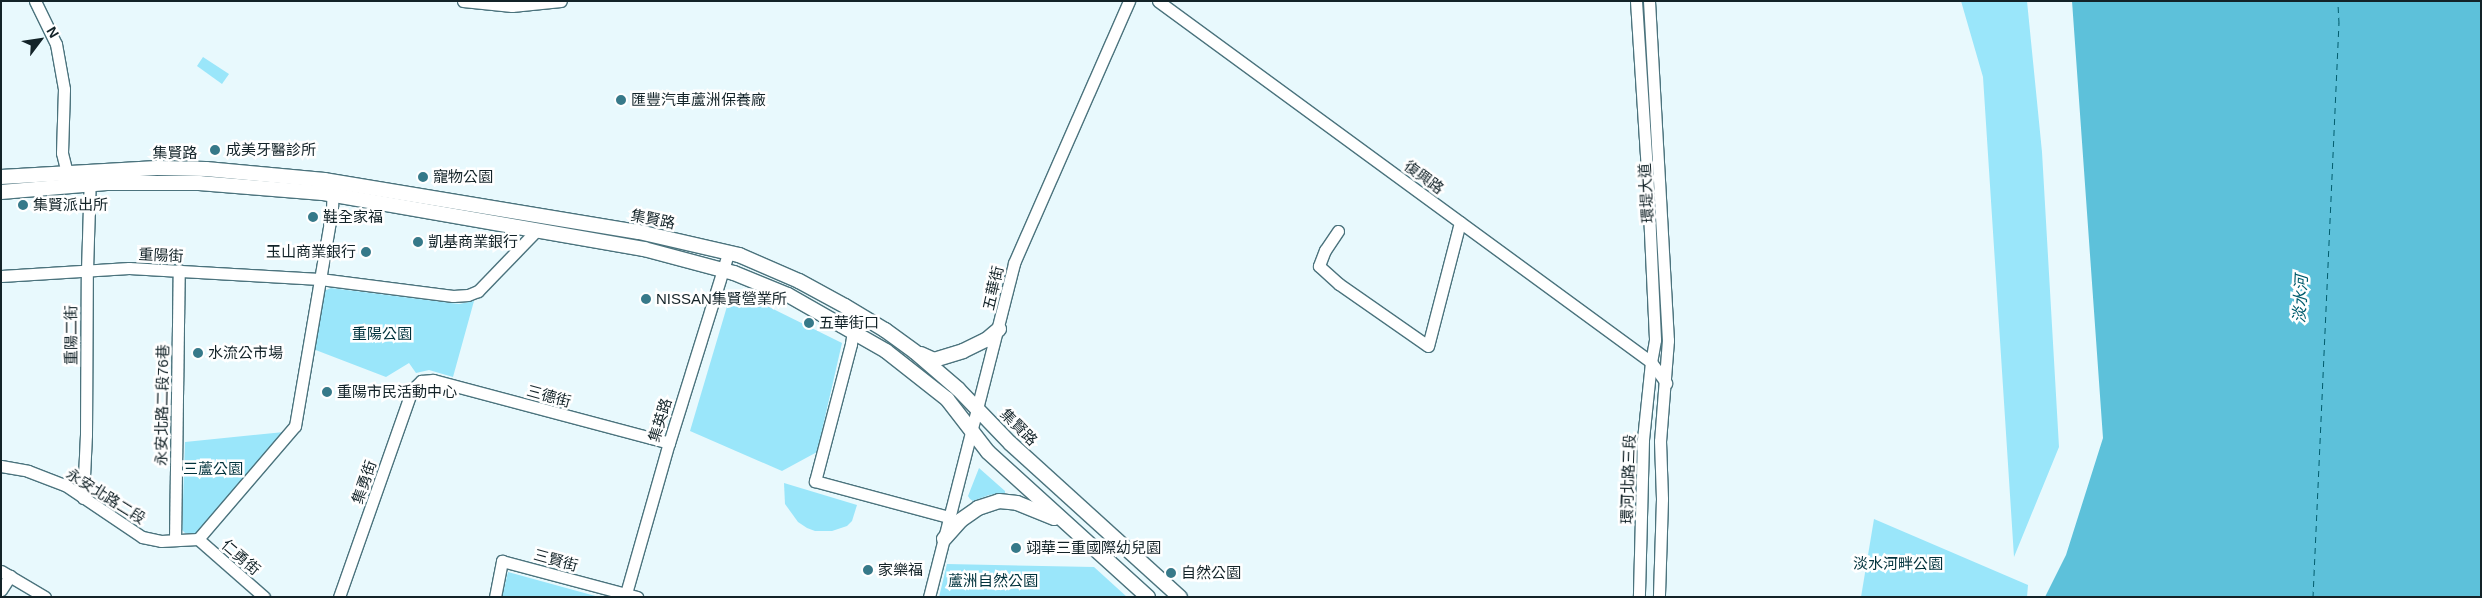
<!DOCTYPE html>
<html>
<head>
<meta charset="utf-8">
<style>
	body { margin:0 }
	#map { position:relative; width:2482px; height:598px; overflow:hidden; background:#e8f9fd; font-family:Arial,"Noto Sans TC",sans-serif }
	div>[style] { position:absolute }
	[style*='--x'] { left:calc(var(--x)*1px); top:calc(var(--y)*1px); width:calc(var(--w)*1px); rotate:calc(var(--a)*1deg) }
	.green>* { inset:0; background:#9ae6fa }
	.water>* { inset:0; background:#5dc1da }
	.ferry>* { height:1px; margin-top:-0.5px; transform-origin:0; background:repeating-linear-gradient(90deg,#015c6d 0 6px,transparent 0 11px) }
	.roads { filter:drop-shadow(1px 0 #4b737d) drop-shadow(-1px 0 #4b737d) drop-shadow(0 1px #4b737d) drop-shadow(0 -1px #4b737d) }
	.minor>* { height:11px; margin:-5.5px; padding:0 5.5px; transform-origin:5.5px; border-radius:5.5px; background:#fff }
	.major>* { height:14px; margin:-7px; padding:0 7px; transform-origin:7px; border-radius:7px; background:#fff }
	.dots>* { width:14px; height:14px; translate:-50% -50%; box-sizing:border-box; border:2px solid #fff; border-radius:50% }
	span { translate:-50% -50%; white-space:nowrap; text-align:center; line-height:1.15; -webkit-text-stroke:5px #fff; paint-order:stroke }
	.poi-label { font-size:15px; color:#132328 }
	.left { translate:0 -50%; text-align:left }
	.right { translate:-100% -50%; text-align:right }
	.street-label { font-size:15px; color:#132328 }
	.park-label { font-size:15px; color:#00323c }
	.water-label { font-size:16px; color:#015c6d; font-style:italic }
	.frame { position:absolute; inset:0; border:2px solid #132328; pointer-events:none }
	.north { position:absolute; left:15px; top:15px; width:50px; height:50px; -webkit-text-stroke:4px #fff; paint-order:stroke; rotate:59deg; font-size:14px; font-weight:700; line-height:20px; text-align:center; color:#132328 }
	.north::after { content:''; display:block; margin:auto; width:18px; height:22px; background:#132328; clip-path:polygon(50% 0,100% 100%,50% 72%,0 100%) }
</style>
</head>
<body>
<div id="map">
	<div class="green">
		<i style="clip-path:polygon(1961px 1px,2027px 1px,2042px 152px,2059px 447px,2014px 557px,1983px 77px)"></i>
		<i style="clip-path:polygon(203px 57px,229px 74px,222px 84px,197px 66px)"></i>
		<i style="clip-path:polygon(331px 288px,459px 304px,474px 301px,453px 377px,429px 370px,416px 373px,409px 363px,386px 377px,313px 349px,324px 291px)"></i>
		<i style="clip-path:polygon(731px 293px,753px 299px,842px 343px,817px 452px,782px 471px,690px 431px)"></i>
		<i style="clip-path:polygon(284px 432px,196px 533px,185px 533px,182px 530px,185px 442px)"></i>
		<i style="clip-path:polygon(979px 468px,1005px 491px,1005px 493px,989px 495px,973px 501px,970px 499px,968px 496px)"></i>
		<i style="clip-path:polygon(784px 483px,857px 505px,852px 521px,847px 526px,832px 531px,815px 531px,807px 528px,798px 522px,785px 504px)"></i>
		<i style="clip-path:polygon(1874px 519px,2028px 585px,2027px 597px,1861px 597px)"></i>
		<i style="clip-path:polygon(947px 564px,1094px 567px,1127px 597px,939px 597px)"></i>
		<i style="clip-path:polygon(508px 572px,599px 597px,502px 597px)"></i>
	</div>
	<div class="water">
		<i style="clip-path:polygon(2072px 1px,2481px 1px,2481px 597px,2045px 597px,2066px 555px,2103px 438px)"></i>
	</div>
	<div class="ferry">
		<i style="--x:2313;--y:597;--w:575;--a:-87.41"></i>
		<i style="--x:2339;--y:23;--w:22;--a:-93"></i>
	</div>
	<div class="roads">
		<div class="minor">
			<i style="--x:35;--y:1;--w:48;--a:64"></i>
			<i style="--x:56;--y:44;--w:46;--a:79.9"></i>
			<i style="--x:64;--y:89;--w:64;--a:91.8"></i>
			<i style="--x:62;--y:153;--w:29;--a:76"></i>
			<i style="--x:463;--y:1;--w:49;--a:5.8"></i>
			<i style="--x:512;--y:6;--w:49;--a:-5.8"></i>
			<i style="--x:1158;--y:1;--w:611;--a:36.21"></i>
			<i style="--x:1651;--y:362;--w:26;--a:54"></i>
			<i style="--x:1636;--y:1;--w:168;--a:86.3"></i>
			<i style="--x:1647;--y:169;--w:171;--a:87.3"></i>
			<i style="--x:1655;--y:340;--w:22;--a:100"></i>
			<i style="--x:1651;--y:362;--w:78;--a:95.9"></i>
			<i style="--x:1643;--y:440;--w:157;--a:91.5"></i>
			<i style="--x:1649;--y:1;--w:340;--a:86.8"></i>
			<i style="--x:1668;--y:340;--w:101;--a:94.5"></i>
			<i style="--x:1660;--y:441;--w:58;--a:88"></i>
			<i style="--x:1662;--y:499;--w:98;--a:91.8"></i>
			<i style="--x:1338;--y:231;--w:23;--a:124"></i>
			<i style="--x:1325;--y:250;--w:17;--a:111"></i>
			<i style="--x:1319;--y:266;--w:27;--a:42"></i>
			<i style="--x:1339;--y:284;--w:108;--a:34.9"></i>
			<i style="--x:1428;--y:346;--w:128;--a:-75.5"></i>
			<i style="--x:1;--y:276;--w:128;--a:-3.6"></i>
			<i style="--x:129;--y:268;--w:191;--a:3.3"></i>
			<i style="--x:320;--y:279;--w:134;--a:7.3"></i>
			<i style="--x:453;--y:296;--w:15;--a:-4"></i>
			<i style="--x:468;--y:295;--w:11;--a:-22"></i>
			<i style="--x:478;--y:291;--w:83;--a:-46"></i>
			<i style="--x:853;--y:331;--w:13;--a:99"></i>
			<i style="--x:851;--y:344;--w:142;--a:104.7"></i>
			<i style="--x:815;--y:481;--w:138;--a:15.1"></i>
			<i style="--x:1;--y:466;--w:27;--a:10"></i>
			<i style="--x:28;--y:471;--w:40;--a:21"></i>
			<i style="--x:65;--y:485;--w:93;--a:34"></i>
			<i style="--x:142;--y:537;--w:19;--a:12"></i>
			<i style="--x:161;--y:541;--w:37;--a:-3"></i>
			<i style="--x:198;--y:539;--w:149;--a:-49.4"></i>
			<i style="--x:295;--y:426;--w:219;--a:-80.3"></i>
			<i style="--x:332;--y:210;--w:24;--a:-88"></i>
			<i style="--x:83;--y:498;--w:63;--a:-87.3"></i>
			<i style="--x:86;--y:435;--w:165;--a:-89.7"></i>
			<i style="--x:87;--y:270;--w:93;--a:-88.2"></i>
			<i style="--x:198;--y:539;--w:88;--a:41.3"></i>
			<i style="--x:175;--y:540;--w:270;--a:-89.2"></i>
			<i style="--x:1;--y:571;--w:51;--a:30.6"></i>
			<i style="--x:1;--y:590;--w:17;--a:-57"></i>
			<i style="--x:339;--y:597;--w:219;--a:-70.6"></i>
			<i style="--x:412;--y:390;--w:13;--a:-45"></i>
			<i style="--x:421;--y:381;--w:12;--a:-5"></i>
			<i style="--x:433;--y:380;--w:244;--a:14.9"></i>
			<i style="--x:495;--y:597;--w:37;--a:-79"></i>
			<i style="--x:502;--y:561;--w:140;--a:14.9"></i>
			<i style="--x:625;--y:597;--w:160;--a:-74.1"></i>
			<i style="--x:669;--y:443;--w:199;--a:-72.7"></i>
			<i style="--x:929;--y:597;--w:345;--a:-75.7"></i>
			<i style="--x:1014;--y:263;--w:286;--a:-66.3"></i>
		</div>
		<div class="major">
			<i style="--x:1;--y:177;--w:156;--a:-3.3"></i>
			<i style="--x:157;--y:168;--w:49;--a:1.2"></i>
			<i style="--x:206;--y:169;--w:119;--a:5.3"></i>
			<i style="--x:324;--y:180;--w:319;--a:9.4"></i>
			<i style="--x:639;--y:232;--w:103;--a:13"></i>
			<i style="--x:739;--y:255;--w:65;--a:23.4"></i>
			<i style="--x:799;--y:281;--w:52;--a:28.5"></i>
			<i style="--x:845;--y:306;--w:47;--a:31"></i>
			<i style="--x:885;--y:330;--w:37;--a:36"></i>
			<i style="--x:915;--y:352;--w:57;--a:40.7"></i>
			<i style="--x:958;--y:389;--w:76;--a:46.1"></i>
			<i style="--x:1011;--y:444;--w:228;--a:42.2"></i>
			<i style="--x:1;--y:192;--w:106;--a:-4.9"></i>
			<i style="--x:107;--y:183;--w:92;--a:0"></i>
			<i style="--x:199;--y:183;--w:124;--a:4.6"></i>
			<i style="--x:323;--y:193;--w:326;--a:9.9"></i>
			<i style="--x:644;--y:249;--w:93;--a:14.9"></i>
			<i style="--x:734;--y:273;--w:58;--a:22.2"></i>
			<i style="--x:788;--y:295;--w:113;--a:29.7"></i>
			<i style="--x:886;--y:351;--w:78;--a:38.2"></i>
			<i style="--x:947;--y:399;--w:67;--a:52.3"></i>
			<i style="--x:988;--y:452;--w:216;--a:42.2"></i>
			<i style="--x:921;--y:354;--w:14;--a:25"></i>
			<i style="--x:934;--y:360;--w:30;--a:-17"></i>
			<i style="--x:963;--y:351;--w:25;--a:-26"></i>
			<i style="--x:986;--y:340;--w:17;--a:-40"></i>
			<i style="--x:944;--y:539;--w:25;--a:-48"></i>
			<i style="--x:961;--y:520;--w:21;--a:-35"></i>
			<i style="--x:978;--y:508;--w:22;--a:-18"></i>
			<i style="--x:999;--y:501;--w:18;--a:6"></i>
			<i style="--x:1017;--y:503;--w:40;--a:22"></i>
		</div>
	</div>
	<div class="dots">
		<i style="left:621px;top:100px;background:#367989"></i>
		<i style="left:215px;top:150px;background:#367989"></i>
		<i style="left:423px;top:177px;background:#367989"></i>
		<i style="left:23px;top:205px;background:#367989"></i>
		<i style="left:313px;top:217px;background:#367989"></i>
		<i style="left:418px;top:242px;background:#367989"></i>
		<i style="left:366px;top:252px;background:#367989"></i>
		<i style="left:646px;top:299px;background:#367989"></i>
		<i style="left:809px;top:323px;background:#367989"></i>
		<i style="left:198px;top:353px;background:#367989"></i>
		<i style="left:327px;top:392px;background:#367989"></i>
		<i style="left:1016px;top:548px;background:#367989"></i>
		<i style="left:868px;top:570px;background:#367989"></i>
		<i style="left:1171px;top:573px;background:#367989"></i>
	</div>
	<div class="poi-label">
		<span class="left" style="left:631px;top:100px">匯豐汽車蘆洲保養廠</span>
		<span class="left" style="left:226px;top:150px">成美牙醫診所</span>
		<span class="left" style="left:433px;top:177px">寵物公園</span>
		<span class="left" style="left:33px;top:205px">集賢派出所</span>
		<span class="left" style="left:323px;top:217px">鞋全家福</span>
		<span class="left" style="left:428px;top:242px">凱基商業銀行</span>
		<span class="right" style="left:356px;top:252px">玉山商業銀行</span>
		<span class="left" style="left:656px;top:299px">NISSAN集賢營業所</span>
		<span class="left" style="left:819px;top:323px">五華街口</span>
		<span class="left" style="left:208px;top:353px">水流公市場</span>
		<span class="left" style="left:337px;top:392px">重陽市民活動中心</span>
		<span class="left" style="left:1026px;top:548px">翊華三重國際幼兒園</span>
		<span class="left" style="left:878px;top:570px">家樂福</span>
		<span class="left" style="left:1181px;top:573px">自然公園</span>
	</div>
	<div class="street-label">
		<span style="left:175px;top:153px">集賢路</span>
		<span style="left:1424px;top:177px;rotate:36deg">復興路</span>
		<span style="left:1646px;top:193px;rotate:-93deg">環堤大道</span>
		<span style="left:653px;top:219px;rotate:11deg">集賢路</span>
		<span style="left:161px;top:255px;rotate:3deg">重陽街</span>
		<span style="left:993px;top:288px;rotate:-77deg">五華街</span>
		<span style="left:71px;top:335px;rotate:-90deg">重陽二街</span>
		<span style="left:549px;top:396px;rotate:15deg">三德街</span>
		<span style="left:162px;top:405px;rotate:-89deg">永安北路二段76巷</span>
		<span style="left:660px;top:420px;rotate:-73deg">集英路</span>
		<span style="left:1019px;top:427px;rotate:45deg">集賢路</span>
		<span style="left:1628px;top:479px;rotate:-88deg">環河北路三段</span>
		<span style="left:364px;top:482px;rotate:-71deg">集勇街</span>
		<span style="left:106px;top:496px;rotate:32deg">永安北路二段</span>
		<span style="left:241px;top:557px;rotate:41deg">仁勇街</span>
		<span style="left:556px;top:560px;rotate:15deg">三賢街</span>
	</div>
	<div class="park-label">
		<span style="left:382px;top:334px">重陽公園</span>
		<span style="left:213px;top:469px">三蘆公園</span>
		<span style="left:1898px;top:564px">淡水河畔公園</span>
		<span style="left:993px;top:581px">蘆洲自然公園</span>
	</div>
	<div class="water-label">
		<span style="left:2301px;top:299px;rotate:-87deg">淡水河</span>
	</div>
	<div class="frame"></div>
	<div class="north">N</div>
</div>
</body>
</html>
